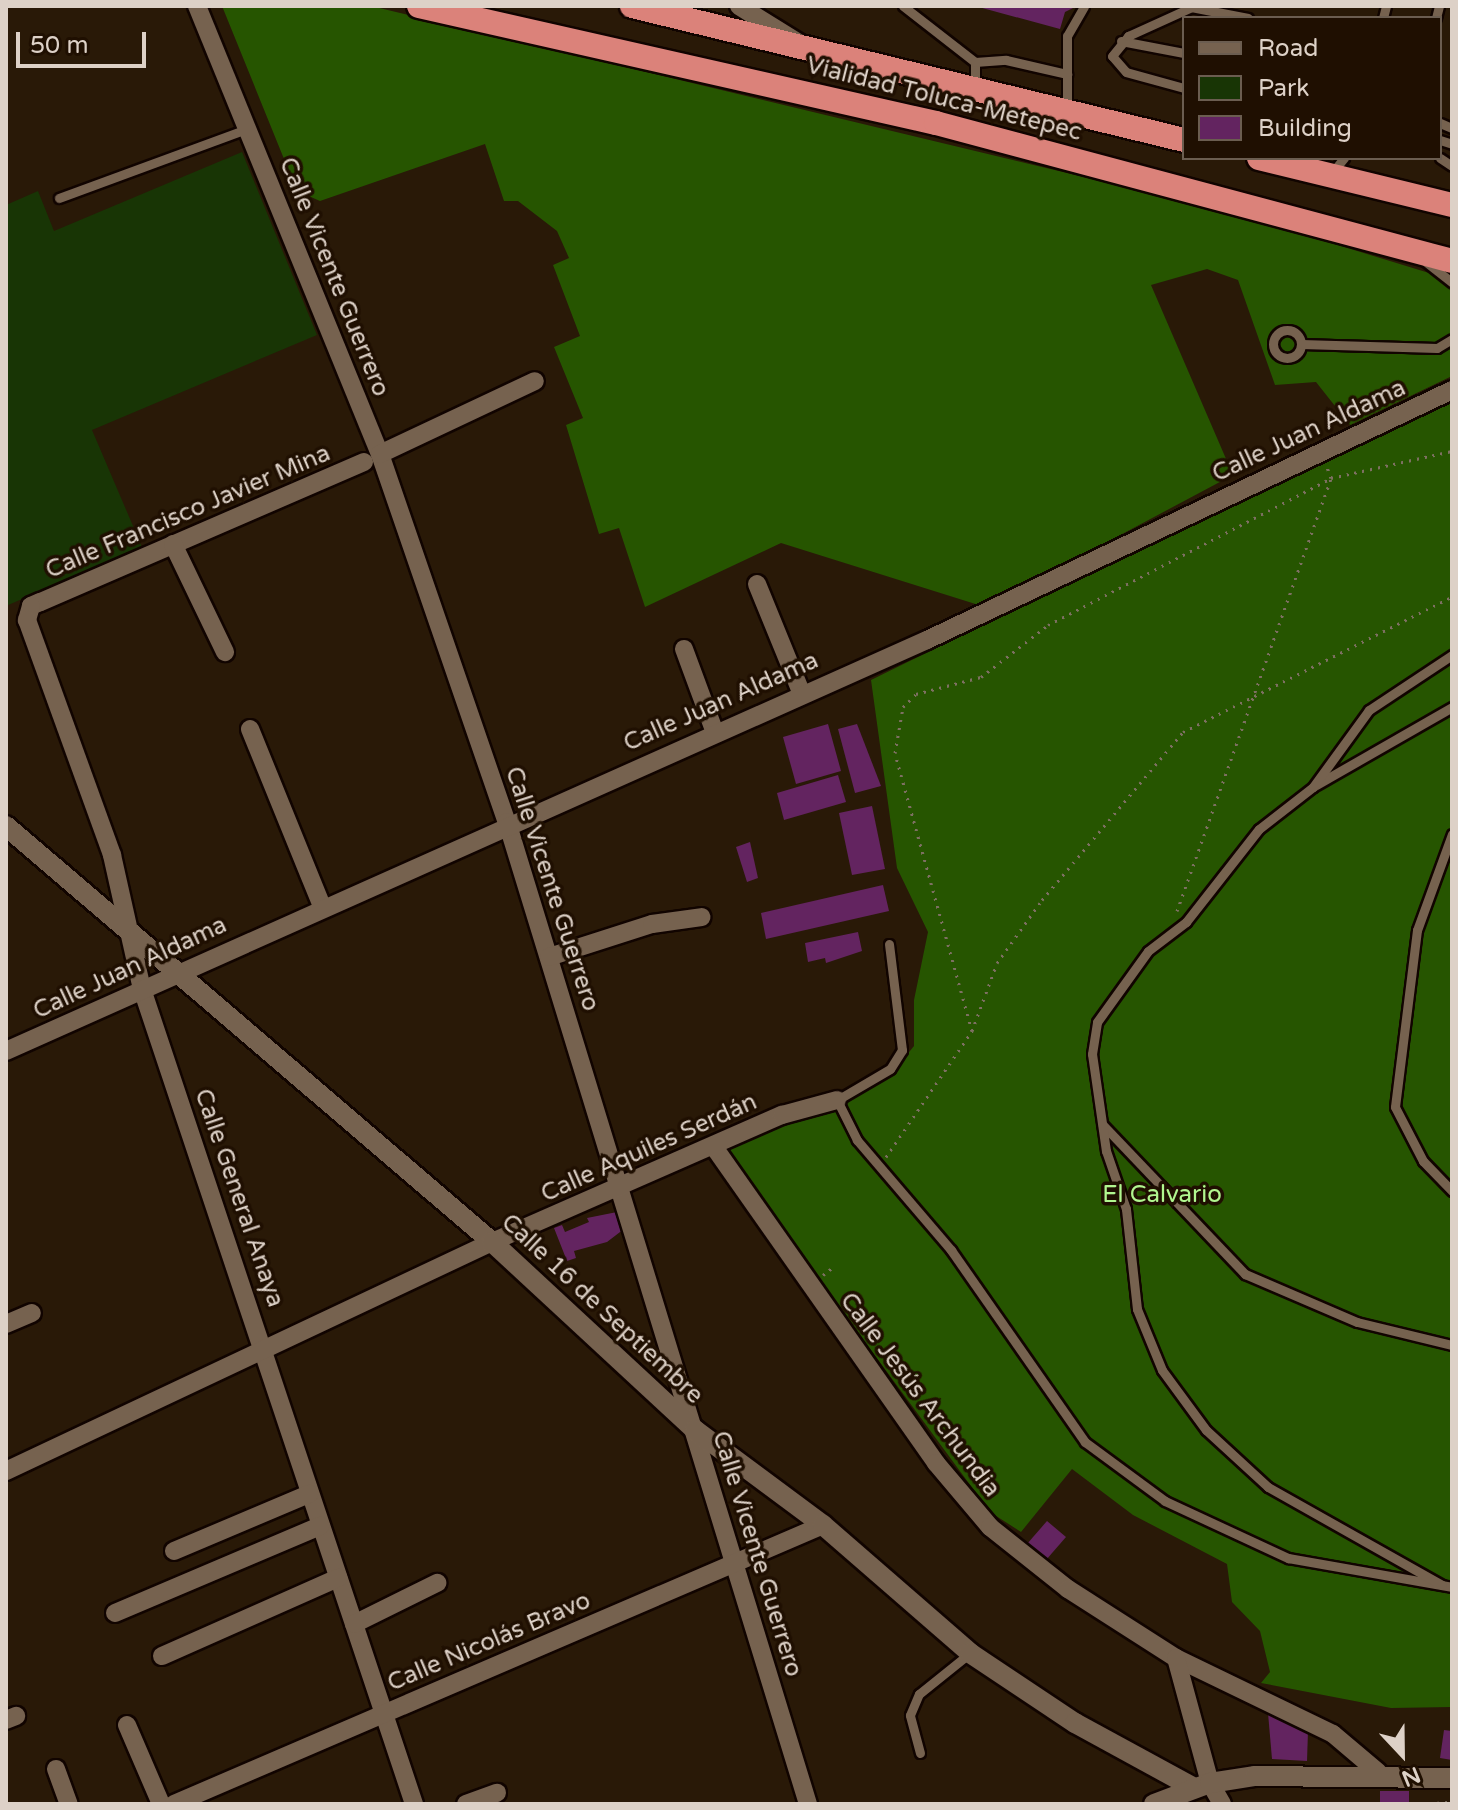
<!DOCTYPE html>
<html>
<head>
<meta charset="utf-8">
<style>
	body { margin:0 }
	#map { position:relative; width:1458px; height:1810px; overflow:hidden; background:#291907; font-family:"Varela Round",sans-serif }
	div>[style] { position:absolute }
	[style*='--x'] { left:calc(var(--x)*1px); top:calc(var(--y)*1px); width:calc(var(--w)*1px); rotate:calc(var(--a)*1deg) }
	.green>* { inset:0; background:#183505 }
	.forest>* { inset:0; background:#265500 }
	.building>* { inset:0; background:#632460 }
	.path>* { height:3px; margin-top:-1.5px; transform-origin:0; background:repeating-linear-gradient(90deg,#7e7062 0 2px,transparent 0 8px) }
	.roads { filter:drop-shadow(2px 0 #110400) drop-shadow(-2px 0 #110400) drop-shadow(0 2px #110400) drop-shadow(0 -2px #110400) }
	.lane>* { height:9px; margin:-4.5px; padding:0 4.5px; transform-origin:4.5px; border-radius:4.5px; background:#76624f }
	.lane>.ring { margin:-4.5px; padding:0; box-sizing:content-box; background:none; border:9px solid #76624f; border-radius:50% }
	.street>* { height:18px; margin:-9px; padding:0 9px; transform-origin:9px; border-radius:9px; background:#76624f }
	.secondary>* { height:20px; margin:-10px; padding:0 10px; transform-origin:10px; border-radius:10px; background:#76624f }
	.highway>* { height:24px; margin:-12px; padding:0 12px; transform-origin:12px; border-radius:12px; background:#db827a }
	span { translate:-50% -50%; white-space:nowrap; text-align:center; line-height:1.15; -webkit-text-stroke:7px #1f0f01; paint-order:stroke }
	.street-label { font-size:24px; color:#ddd1c7 }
	.park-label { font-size:24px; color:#b1f68f }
	.frame { position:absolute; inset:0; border:8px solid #ddd1c7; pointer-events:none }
	.legend { position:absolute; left:1182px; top:16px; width:260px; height:144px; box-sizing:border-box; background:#1f0f01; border:2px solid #6b5d50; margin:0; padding:10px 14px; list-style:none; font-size:24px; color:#ddd1c7 }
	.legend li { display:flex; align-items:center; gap:16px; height:40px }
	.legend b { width:40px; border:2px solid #6b5d50 }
	.north { position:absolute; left:1362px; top:1714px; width:80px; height:80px; -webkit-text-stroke:6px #1f0f01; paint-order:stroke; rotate:158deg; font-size:22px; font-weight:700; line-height:32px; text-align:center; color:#ddd1c7 }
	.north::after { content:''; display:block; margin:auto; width:28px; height:36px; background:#ddd1c7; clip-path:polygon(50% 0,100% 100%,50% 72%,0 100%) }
	.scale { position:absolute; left:16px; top:32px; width:130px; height:36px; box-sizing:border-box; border:4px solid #ddd1c7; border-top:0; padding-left:10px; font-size:24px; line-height:28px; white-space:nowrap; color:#ddd1c7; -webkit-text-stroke:6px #1f0f01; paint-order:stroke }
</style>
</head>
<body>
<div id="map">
	<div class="green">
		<i style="clip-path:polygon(242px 152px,317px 335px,92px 430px,142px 547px,6px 606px,6px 205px,38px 191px,54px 231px)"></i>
	</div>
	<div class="forest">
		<i style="clip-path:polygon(222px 6px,371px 6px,1230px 212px,1452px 280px,1452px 376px,1350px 425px,1316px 382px,1275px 385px,1238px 280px,1207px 269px,1151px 285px,1233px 475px,985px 607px,781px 543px,645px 607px,619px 528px,599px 534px,566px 425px,583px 418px,554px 347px,580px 336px,553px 265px,569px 258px,557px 231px,518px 201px,504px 201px,485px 144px,320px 201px,297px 191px)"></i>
		<i style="clip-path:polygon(1452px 394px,1452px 1707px,1391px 1708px,1261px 1683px,1270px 1672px,1260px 1631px,1232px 1602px,1227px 1564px,1133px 1515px,1072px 1469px,1021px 1532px,990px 1512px,723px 1149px,888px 1078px,914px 1046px,914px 1000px,928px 932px,897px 868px,871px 680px)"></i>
	</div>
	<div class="building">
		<i style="clip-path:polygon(975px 6px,1077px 6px,1065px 12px,1060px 29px)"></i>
		<i style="clip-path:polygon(828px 724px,841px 771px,796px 784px,783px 737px)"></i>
		<i style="clip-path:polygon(857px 724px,881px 786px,855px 793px,838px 729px)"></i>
		<i style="clip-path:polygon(838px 775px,846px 802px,784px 820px,777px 793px)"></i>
		<i style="clip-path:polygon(872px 806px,885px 869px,852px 875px,839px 813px)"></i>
		<i style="clip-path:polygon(750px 842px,758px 878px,747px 882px,736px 847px)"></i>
		<i style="clip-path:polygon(883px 885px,889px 911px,766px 939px,761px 913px)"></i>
		<i style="clip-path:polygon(858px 932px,862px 951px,826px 963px,825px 958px,808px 962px,805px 943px)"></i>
		<i style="clip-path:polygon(617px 1212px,624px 1229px,607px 1242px,574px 1251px,576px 1258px,567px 1261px,554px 1228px,562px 1225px,565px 1232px,589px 1222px,587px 1218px)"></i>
		<i style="clip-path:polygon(1047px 1521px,1066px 1537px,1046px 1560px,1027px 1544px)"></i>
		<i style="clip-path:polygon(1268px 1713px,1308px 1731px,1307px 1761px,1272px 1759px)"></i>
		<i style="clip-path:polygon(1444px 1730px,1452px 1731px,1452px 1760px,1440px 1758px)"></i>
		<i style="clip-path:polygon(1380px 1791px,1409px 1791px,1409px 1804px,1380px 1804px)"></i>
	</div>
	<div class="path">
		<i style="--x:1177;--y:911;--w:460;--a:-70.4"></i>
		<i style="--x:1331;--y:478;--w:12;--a:-110"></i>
		<i style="--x:972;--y:1031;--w:72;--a:-69.8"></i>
		<i style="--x:997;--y:963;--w:77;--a:-54.5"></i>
		<i style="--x:1042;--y:900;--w:219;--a:-50"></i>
		<i style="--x:1183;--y:732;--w:301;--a:-26.7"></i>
		<i style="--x:886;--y:1157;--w:153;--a:-55.7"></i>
		<i style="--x:972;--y:1031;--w:288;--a:-105.5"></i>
		<i style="--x:895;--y:753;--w:47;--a:-80.1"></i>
		<i style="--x:903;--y:707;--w:18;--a:-45"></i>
		<i style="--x:916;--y:694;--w:67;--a:-14.7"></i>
		<i style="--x:981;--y:677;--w:85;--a:-37.8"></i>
		<i style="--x:1048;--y:625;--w:319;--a:-27.4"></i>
		<i style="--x:1331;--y:478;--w:124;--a:-12.6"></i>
		<i style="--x:823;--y:1275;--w:11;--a:-38"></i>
		<i style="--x:1421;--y:1804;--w:31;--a:-4"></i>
	</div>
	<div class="roads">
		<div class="lane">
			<i style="--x:903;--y:6;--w:91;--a:37.9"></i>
			<i style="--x:975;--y:62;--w:27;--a:90"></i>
			<i style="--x:1191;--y:7;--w:58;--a:10.9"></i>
			<i style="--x:1383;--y:18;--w:12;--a:-76"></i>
			<i style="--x:1436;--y:18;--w:12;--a:-76"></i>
			<i style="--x:1121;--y:41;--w:64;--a:10.8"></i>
			<i style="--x:975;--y:62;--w:31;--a:-4"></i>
			<i style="--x:1006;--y:60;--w:63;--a:12.9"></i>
			<i style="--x:1184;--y:88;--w:60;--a:-164.6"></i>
			<i style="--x:1126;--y:72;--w:21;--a:-131"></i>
			<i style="--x:1112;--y:56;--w:26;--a:-51"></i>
			<i style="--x:1128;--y:36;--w:72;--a:-24.4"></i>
			<i style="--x:1067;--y:108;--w:72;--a:-90"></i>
			<i style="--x:1067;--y:36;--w:34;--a:-60"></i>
			<i style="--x:1440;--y:123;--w:13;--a:23"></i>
			<i style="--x:1440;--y:140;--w:13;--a:18"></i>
			<i style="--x:1440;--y:158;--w:14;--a:34"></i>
			<i style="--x:1331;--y:174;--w:21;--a:-51"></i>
			<i style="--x:59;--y:198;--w:200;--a:-20.2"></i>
			<i style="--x:1426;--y:262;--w:33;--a:38"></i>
			<i class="ring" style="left:1273px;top:330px;width:19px;height:19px"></i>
			<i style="--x:1301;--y:344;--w:136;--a:1.7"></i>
			<i style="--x:1437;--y:348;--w:17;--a:-31"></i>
			<i style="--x:1316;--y:785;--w:157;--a:-29.8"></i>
			<i style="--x:1452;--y:834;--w:102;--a:110"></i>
			<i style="--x:1417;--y:930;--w:178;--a:97.1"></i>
			<i style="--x:1395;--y:1107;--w:61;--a:62.6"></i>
			<i style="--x:1423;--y:1161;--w:42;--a:46"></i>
			<i style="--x:889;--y:944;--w:107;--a:83"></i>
			<i style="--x:902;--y:1050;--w:22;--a:122"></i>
			<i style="--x:890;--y:1069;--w:61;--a:149.7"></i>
			<i style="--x:837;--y:1100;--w:45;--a:63.4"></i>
			<i style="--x:857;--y:1140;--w:145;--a:49.5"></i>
			<i style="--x:951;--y:1250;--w:234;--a:55.1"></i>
			<i style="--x:1085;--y:1442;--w:99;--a:36.4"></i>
			<i style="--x:1165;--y:1501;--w:136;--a:24.9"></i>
			<i style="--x:1288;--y:1558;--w:167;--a:10"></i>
			<i style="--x:1103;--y:1125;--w:206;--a:46.4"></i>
			<i style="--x:1245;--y:1274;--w:122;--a:23.2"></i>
			<i style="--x:1357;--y:1322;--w:98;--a:13.6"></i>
			<i style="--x:1442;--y:1585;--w:200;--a:-150.6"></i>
			<i style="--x:1268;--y:1487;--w:84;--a:-137.4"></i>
			<i style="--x:1206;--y:1430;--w:74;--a:-126.3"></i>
			<i style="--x:1162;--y:1370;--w:66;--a:-112.3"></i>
			<i style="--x:1137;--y:1309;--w:101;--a:-96.3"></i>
			<i style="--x:1126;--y:1209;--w:61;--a:-109"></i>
			<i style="--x:1106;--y:1151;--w:98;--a:-98.2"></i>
			<i style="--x:1092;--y:1054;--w:32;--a:-81"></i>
			<i style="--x:1097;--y:1022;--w:87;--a:-54.3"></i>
			<i style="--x:1148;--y:951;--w:48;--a:-37.3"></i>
			<i style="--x:1186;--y:922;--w:118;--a:-51.9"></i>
			<i style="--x:1259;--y:829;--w:68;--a:-37.9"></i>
			<i style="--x:1313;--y:787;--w:95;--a:-54"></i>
			<i style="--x:1369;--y:710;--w:100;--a:-33.5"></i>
			<i style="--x:920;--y:1753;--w:39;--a:-105"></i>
			<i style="--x:910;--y:1715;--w:23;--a:-67"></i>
			<i style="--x:919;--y:1694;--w:65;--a:-38.8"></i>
		</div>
		<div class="street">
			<i style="--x:197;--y:6;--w:484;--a:67.8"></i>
			<i style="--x:380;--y:454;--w:389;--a:71"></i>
			<i style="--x:507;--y:822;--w:1027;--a:72.96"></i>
			<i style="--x:739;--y:6;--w:74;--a:31.8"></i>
			<i style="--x:380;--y:454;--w:171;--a:-25.2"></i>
			<i style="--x:364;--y:462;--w:353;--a:156.6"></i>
			<i style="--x:40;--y:602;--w:10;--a:156"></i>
			<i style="--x:31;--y:606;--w:15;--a:106"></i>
			<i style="--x:27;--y:620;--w:250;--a:70.1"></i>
			<i style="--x:112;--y:855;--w:137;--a:77.4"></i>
			<i style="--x:142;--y:989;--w:859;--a:71.54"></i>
			<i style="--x:173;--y:544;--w:120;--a:64.3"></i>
			<i style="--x:757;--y:584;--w:117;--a:67.8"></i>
			<i style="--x:684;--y:649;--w:86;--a:69.7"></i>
			<i style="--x:250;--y:729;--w:191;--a:67.9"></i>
			<i style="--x:549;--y:957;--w:108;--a:-17.8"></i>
			<i style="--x:652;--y:924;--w:50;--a:-8"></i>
			<i style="--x:6;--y:1051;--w:1009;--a:-24.05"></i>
			<i style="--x:927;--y:640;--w:581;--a:-25.46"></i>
			<i style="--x:714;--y:1147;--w:386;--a:54.9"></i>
			<i style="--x:936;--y:1463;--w:84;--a:49.8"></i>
			<i style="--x:990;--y:1527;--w:100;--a:38.5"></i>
			<i style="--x:1068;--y:1589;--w:128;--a:32.6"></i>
			<i style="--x:1176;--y:1658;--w:174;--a:25.8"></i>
			<i style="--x:1333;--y:1734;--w:59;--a:40.2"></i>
			<i style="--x:6;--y:1324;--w:28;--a:-23"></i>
			<i style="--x:6;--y:1471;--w:537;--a:-25.23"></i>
			<i style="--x:492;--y:1242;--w:317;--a:-23.7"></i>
			<i style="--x:782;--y:1115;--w:57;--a:-15.3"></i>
			<i style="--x:174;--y:1551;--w:147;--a:-22.9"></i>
			<i style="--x:115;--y:1613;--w:223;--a:-23"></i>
			<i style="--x:354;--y:1624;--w:93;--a:-26.3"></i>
			<i style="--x:162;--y:1656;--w:193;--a:-23.9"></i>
			<i style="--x:1176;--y:1658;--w:130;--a:74.8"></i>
			<i style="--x:1210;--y:1783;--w:24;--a:60"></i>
			<i style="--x:6;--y:1720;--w:11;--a:-22"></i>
			<i style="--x:127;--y:1725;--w:86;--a:66.7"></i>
			<i style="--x:56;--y:1769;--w:37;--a:70"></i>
			<i style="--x:174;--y:1804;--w:706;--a:-23.26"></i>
			<i style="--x:466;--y:1804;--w:33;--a:-20"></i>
		</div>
		<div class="secondary">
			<i style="--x:6;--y:826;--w:640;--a:40.56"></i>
			<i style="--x:492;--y:1242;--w:277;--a:42.8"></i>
			<i style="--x:695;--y:1430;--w:159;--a:36.6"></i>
			<i style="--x:823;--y:1525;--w:195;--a:41"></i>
			<i style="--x:970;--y:1653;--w:126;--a:33.7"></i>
			<i style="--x:1075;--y:1723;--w:136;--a:28.6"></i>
			<i style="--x:1154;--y:1804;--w:60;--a:-20.6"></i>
			<i style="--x:1210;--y:1783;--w:46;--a:-8.8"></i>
			<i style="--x:1255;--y:1776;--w:197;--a:0.6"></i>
		</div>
		<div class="highway">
			<i style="--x:419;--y:6;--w:530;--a:12.75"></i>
			<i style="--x:936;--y:123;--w:534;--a:14.97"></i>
			<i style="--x:632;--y:6;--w:568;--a:13.64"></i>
			<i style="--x:1259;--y:158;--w:199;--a:13.7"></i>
		</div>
	</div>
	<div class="street-label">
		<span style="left:944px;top:99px;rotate:14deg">Vialidad Toluca-Metepec</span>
		<span style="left:334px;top:277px;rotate:68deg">Calle Vicente Guerrero</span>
		<span style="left:1309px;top:431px;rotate:-25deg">Calle Juan Aldama</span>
		<span style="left:188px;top:512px;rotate:-23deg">Calle Francisco Javier Mina</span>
		<span style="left:721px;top:702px;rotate:-24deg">Calle Juan Aldama</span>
		<span style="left:552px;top:889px;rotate:72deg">Calle Vicente Guerrero</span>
		<span style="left:130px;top:968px;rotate:-25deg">Calle Juan Aldama</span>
		<span style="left:649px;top:1148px;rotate:-24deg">Calle Aquiles Serdán</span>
		<span style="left:239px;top:1198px;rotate:71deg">Calle General Anaya</span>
		<span style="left:602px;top:1309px;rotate:43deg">Calle 16 de Septiembre</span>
		<span style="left:920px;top:1395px;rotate:53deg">Calle Jesús Archundia</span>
		<span style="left:757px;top:1554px;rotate:73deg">Calle Vicente Guerrero</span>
		<span style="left:489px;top:1642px;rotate:-23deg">Calle Nicolás Bravo</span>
	</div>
	<div class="park-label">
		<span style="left:1162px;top:1195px">El Calvario</span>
	</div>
	<div class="frame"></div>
	<ul class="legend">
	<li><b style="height:10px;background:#76624f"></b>Road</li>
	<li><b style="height:22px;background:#183505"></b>Park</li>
	<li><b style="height:22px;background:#632460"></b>Building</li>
	</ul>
	<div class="north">N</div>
	<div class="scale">50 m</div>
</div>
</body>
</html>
